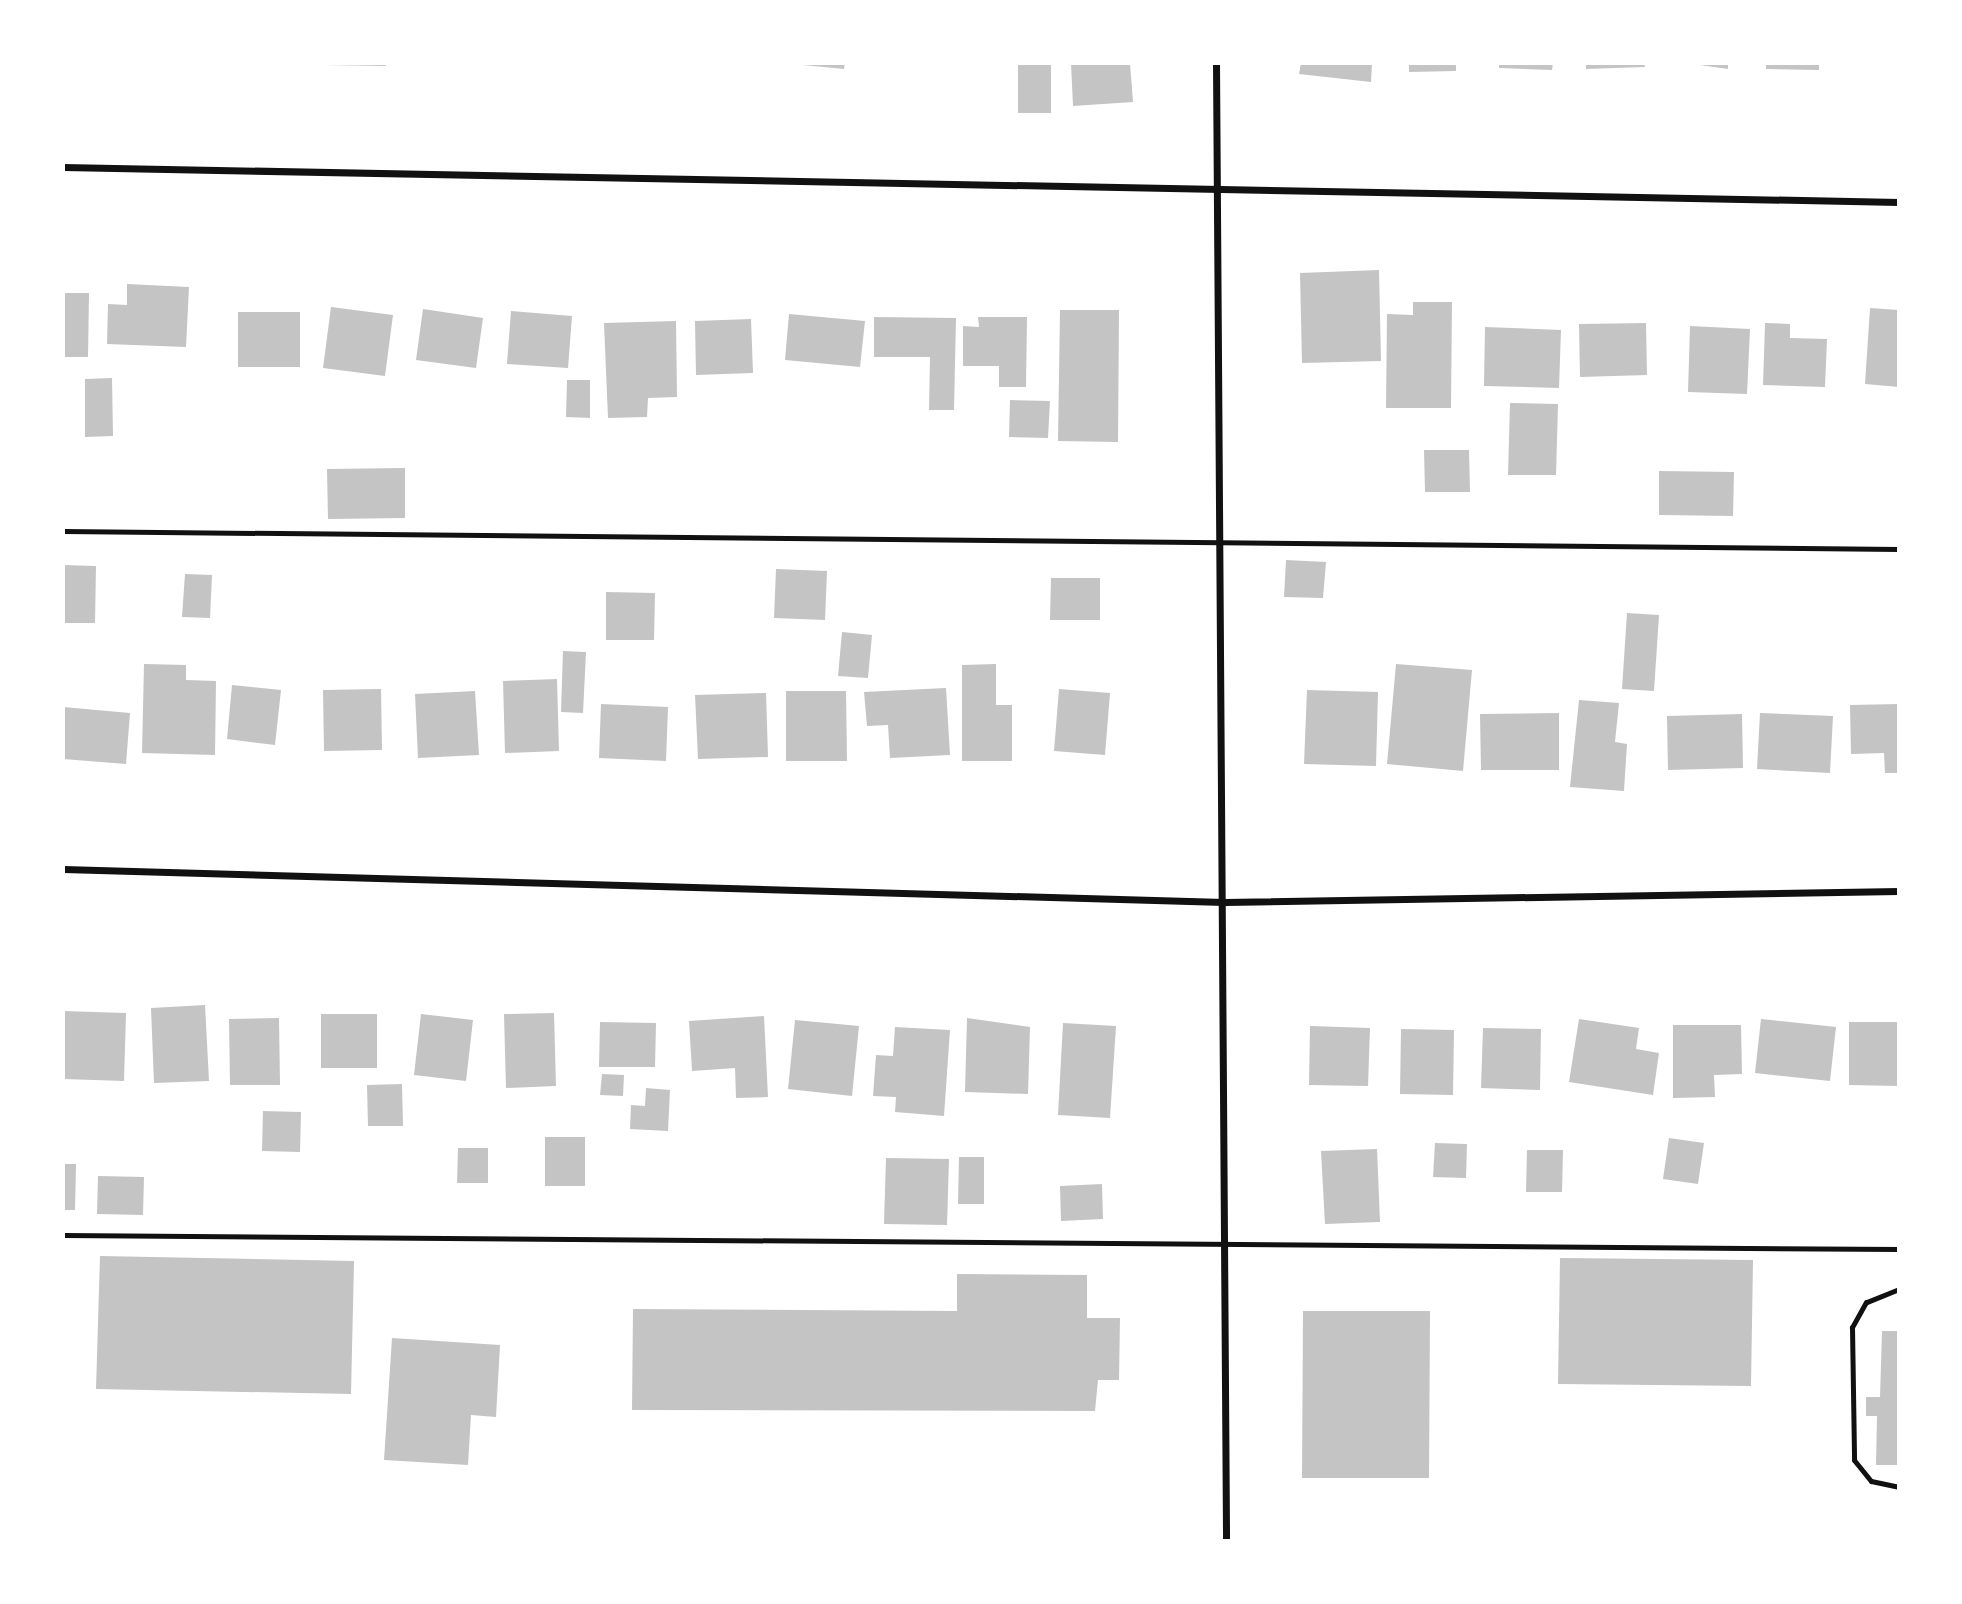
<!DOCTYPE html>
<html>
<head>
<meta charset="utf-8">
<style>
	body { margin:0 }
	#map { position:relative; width:1962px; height:1604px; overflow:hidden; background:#fff; font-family:"DejaVu Sans",sans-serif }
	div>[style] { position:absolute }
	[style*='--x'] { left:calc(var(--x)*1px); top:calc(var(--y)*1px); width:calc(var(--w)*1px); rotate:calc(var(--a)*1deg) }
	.building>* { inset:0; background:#c4c4c4 }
	.service>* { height:5px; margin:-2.5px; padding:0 2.5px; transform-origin:2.5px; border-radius:2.5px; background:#111 }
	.minor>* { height:7px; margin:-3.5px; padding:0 3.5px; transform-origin:3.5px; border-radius:3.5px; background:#111 }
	span { translate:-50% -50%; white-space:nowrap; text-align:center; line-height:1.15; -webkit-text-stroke:6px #fff; paint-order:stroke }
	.frame { position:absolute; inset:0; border:65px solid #fff; pointer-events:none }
</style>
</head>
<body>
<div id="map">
	<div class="building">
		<i style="clip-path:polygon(323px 63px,386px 63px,386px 66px,323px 65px)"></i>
		<i style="clip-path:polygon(782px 63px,845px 63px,844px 69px)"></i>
		<i style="clip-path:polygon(1018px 63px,1051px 63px,1051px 113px,1018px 113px)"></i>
		<i style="clip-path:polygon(1071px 63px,1130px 63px,1133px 102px,1073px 106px)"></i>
		<i style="clip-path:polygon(1301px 63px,1372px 63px,1371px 82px,1299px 74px)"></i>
		<i style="clip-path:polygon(1409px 63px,1456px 63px,1456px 71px,1409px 72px)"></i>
		<i style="clip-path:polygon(1499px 63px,1553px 63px,1552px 70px,1499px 68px)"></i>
		<i style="clip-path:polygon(1586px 63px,1644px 63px,1645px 67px,1586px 69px)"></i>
		<i style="clip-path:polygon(1686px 63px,1728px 63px,1728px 69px)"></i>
		<i style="clip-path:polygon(1766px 63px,1819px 63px,1819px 70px,1766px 69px)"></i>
		<i style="clip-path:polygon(1379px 270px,1381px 361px,1302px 363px,1300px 273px)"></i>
		<i style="clip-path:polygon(127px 284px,189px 287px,186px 347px,107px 344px,108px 304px,127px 305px)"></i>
		<i style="clip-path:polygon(63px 293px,89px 293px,88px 357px,63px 357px)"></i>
		<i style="clip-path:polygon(1413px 302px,1452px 302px,1451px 408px,1386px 408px,1387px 314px,1413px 315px)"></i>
		<i style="clip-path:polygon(331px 307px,393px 315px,385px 376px,323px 368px)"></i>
		<i style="clip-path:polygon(1870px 308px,1899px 310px,1899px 387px,1865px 384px)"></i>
		<i style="clip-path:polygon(423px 309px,483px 318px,476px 368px,416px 360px)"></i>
		<i style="clip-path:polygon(1060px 310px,1119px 310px,1118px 442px,1058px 441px)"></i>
		<i style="clip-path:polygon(511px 311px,572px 316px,568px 368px,507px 364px)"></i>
		<i style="clip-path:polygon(238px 312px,300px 312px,300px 367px,238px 367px)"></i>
		<i style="clip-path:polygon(789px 314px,865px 321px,860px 367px,785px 360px)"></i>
		<i style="clip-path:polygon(874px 317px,956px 318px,954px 410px,929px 410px,930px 357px,874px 357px)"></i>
		<i style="clip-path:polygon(978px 317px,1027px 317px,1026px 387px,999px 387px,999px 366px,963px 366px,963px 326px,979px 327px)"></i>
		<i style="clip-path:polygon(751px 319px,753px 373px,696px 375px,695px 321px)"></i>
		<i style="clip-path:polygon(676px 321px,677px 397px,648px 398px,647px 417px,608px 418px,604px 323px)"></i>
		<i style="clip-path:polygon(1646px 323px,1647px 375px,1580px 377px,1579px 324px)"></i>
		<i style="clip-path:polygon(1765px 323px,1790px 324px,1790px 338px,1827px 339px,1825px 387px,1763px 385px)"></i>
		<i style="clip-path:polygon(1690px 326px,1750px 329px,1747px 394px,1688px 392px)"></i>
		<i style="clip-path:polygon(1485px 327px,1561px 330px,1559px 388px,1484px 386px)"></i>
		<i style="clip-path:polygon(112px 378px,113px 436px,85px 437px,85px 379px)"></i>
		<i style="clip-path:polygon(567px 380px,590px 380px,590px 418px,566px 417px)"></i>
		<i style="clip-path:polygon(1010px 400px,1050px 401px,1048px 438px,1009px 437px)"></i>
		<i style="clip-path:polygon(1510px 403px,1558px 404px,1556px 475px,1508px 475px)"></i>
		<i style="clip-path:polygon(1424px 450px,1469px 450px,1470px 492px,1425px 492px)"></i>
		<i style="clip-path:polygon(405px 468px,405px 518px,328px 519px,327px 469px)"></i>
		<i style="clip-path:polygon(1659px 471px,1734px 472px,1733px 516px,1659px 515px)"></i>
		<i style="clip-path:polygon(1286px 560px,1326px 562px,1323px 598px,1284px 597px)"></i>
		<i style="clip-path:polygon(63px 565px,96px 566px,95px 623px,63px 623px)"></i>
		<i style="clip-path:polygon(776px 569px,827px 571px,825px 620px,774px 618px)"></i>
		<i style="clip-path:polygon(185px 574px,212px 575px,210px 618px,182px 617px)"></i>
		<i style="clip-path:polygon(1051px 578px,1100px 578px,1100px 620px,1050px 620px)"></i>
		<i style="clip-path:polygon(606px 592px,655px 593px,654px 640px,606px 640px)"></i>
		<i style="clip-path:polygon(1627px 613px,1659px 615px,1654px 691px,1622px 689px)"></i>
		<i style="clip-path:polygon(842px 632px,872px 635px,868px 678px,838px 676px)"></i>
		<i style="clip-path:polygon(563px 651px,586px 652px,583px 713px,561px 712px)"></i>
		<i style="clip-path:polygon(144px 664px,186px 665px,186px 680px,216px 681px,215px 755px,142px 753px)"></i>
		<i style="clip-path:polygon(996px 664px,996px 705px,1012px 705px,1012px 761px,962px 761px,962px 665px)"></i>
		<i style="clip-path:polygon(1396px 664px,1472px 670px,1463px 771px,1387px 764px)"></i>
		<i style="clip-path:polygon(557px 679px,559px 751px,505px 753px,503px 681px)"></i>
		<i style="clip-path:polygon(232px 685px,281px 690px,275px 745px,227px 739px)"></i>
		<i style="clip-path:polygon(946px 688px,950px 755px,890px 758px,888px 725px,867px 726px,864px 692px)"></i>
		<i style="clip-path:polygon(381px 689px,382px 750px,324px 751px,323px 690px)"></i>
		<i style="clip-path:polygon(1059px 689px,1110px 693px,1105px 755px,1054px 751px)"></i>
		<i style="clip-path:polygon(1307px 690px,1378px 692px,1376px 766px,1304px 764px)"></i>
		<i style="clip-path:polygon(475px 691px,479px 755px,418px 758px,415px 694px)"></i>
		<i style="clip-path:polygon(786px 691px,846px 691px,847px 761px,786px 761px)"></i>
		<i style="clip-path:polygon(766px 693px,768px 757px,698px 759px,695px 695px)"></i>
		<i style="clip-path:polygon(1579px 700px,1619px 703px,1615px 742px,1627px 744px,1624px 791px,1570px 787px)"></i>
		<i style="clip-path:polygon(601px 704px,668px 707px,666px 761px,599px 758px)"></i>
		<i style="clip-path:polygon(1899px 704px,1899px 773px,1885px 773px,1884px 753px,1851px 754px,1850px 705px)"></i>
		<i style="clip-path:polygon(63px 707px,130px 713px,126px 764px,63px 759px)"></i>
		<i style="clip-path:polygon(1559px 713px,1559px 770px,1481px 770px,1480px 714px)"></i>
		<i style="clip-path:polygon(1760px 713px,1833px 716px,1830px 773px,1757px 769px)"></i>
		<i style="clip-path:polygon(1742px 714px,1743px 768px,1668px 770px,1667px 716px)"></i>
		<i style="clip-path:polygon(205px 1005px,209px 1081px,154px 1083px,151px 1008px)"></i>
		<i style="clip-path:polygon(63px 1011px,126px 1013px,124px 1081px,63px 1079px)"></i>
		<i style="clip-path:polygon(554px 1013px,556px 1086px,506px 1088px,504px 1014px)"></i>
		<i style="clip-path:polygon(321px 1014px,377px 1014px,377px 1068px,321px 1068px)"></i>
		<i style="clip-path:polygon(421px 1014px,473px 1020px,466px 1081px,414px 1075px)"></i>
		<i style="clip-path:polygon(764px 1016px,768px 1097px,736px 1098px,735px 1068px,692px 1071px,689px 1021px)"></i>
		<i style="clip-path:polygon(279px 1018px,280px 1085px,230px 1085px,229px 1019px)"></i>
		<i style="clip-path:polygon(967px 1018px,1030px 1027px,1028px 1094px,965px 1092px)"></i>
		<i style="clip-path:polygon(1579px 1019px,1639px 1028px,1636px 1049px,1659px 1053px,1653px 1095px,1569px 1082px)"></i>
		<i style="clip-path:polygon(1761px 1019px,1836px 1027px,1830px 1081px,1755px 1073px)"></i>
		<i style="clip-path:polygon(795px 1020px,859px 1026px,852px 1096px,788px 1089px)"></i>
		<i style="clip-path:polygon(600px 1022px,656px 1023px,655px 1067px,599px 1067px)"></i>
		<i style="clip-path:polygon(1849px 1022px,1899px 1022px,1899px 1086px,1849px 1085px)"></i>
		<i style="clip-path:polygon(1063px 1023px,1116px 1026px,1110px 1118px,1058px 1115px)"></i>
		<i style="clip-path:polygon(1673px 1025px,1741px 1025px,1742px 1074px,1714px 1075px,1715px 1097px,1673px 1098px)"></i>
		<i style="clip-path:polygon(1310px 1026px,1370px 1028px,1368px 1086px,1309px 1085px)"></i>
		<i style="clip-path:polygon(895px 1027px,950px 1030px,944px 1116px,895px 1112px,896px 1097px,873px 1096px,876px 1055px,893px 1056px)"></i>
		<i style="clip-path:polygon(1483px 1028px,1541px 1029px,1540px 1090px,1481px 1088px)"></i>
		<i style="clip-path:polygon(1401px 1029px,1454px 1030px,1453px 1095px,1400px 1094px)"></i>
		<i style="clip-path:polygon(602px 1074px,624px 1075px,623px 1096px,600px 1095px)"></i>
		<i style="clip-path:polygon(402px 1084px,403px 1126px,368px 1126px,367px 1085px)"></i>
		<i style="clip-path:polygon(646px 1088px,670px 1090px,668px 1131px,630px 1129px,631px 1105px,645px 1106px)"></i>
		<i style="clip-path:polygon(263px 1111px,301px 1112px,300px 1152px,262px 1151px)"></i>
		<i style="clip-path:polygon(545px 1137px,585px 1137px,585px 1186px,545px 1186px)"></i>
		<i style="clip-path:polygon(1669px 1138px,1704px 1143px,1698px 1184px,1663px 1179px)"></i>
		<i style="clip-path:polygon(1435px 1143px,1467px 1144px,1466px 1178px,1433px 1177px)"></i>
		<i style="clip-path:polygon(458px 1148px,488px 1148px,488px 1183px,457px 1183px)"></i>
		<i style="clip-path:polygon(1377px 1149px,1380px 1222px,1325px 1224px,1321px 1151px)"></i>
		<i style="clip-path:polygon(1527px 1150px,1563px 1150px,1562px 1192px,1526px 1192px)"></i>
		<i style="clip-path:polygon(959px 1157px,984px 1157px,984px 1204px,958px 1204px)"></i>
		<i style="clip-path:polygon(886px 1158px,949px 1159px,947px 1225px,884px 1224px)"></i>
		<i style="clip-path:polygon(63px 1164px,76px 1164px,75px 1210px,63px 1210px)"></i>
		<i style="clip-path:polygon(98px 1176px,144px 1177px,143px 1215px,97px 1214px)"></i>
		<i style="clip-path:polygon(1102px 1184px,1103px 1219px,1061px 1221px,1060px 1186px)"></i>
		<i style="clip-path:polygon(100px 1256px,354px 1261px,351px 1394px,96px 1389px)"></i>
		<i style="clip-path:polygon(1560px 1258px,1753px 1260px,1751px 1386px,1558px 1384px)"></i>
		<i style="clip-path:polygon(957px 1274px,1087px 1275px,1087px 1318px,1120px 1318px,1119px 1380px,1098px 1380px,1095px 1411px,632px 1410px,633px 1309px,957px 1311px)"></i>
		<i style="clip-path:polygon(1303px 1311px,1430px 1311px,1429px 1478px,1302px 1478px)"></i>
		<i style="clip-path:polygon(1882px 1331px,1899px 1331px,1899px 1465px,1876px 1465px,1877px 1416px,1866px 1416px,1866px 1397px,1880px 1397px)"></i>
		<i style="clip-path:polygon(392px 1338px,500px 1345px,496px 1417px,471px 1415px,468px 1465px,384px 1460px)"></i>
	</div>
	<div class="service">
		<i style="--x:63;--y:531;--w:1836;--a:0.56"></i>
		<i style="--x:63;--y:1235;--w:1836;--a:0.44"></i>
		<i style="--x:1899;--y:1289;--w:35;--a:158"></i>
		<i style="--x:1866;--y:1302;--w:29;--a:119"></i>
		<i style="--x:1852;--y:1327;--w:133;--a:89.1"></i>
		<i style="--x:1854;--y:1460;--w:27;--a:51"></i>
		<i style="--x:1871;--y:1481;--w:29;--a:12"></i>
	</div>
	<div class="minor">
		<i style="--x:1216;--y:63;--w:1478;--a:89.61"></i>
		<i style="--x:63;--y:167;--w:1836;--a:1.09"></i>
		<i style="--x:63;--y:869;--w:1161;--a:1.63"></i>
		<i style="--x:1224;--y:902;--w:675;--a:-0.93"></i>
	</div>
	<div class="frame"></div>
</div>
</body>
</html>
